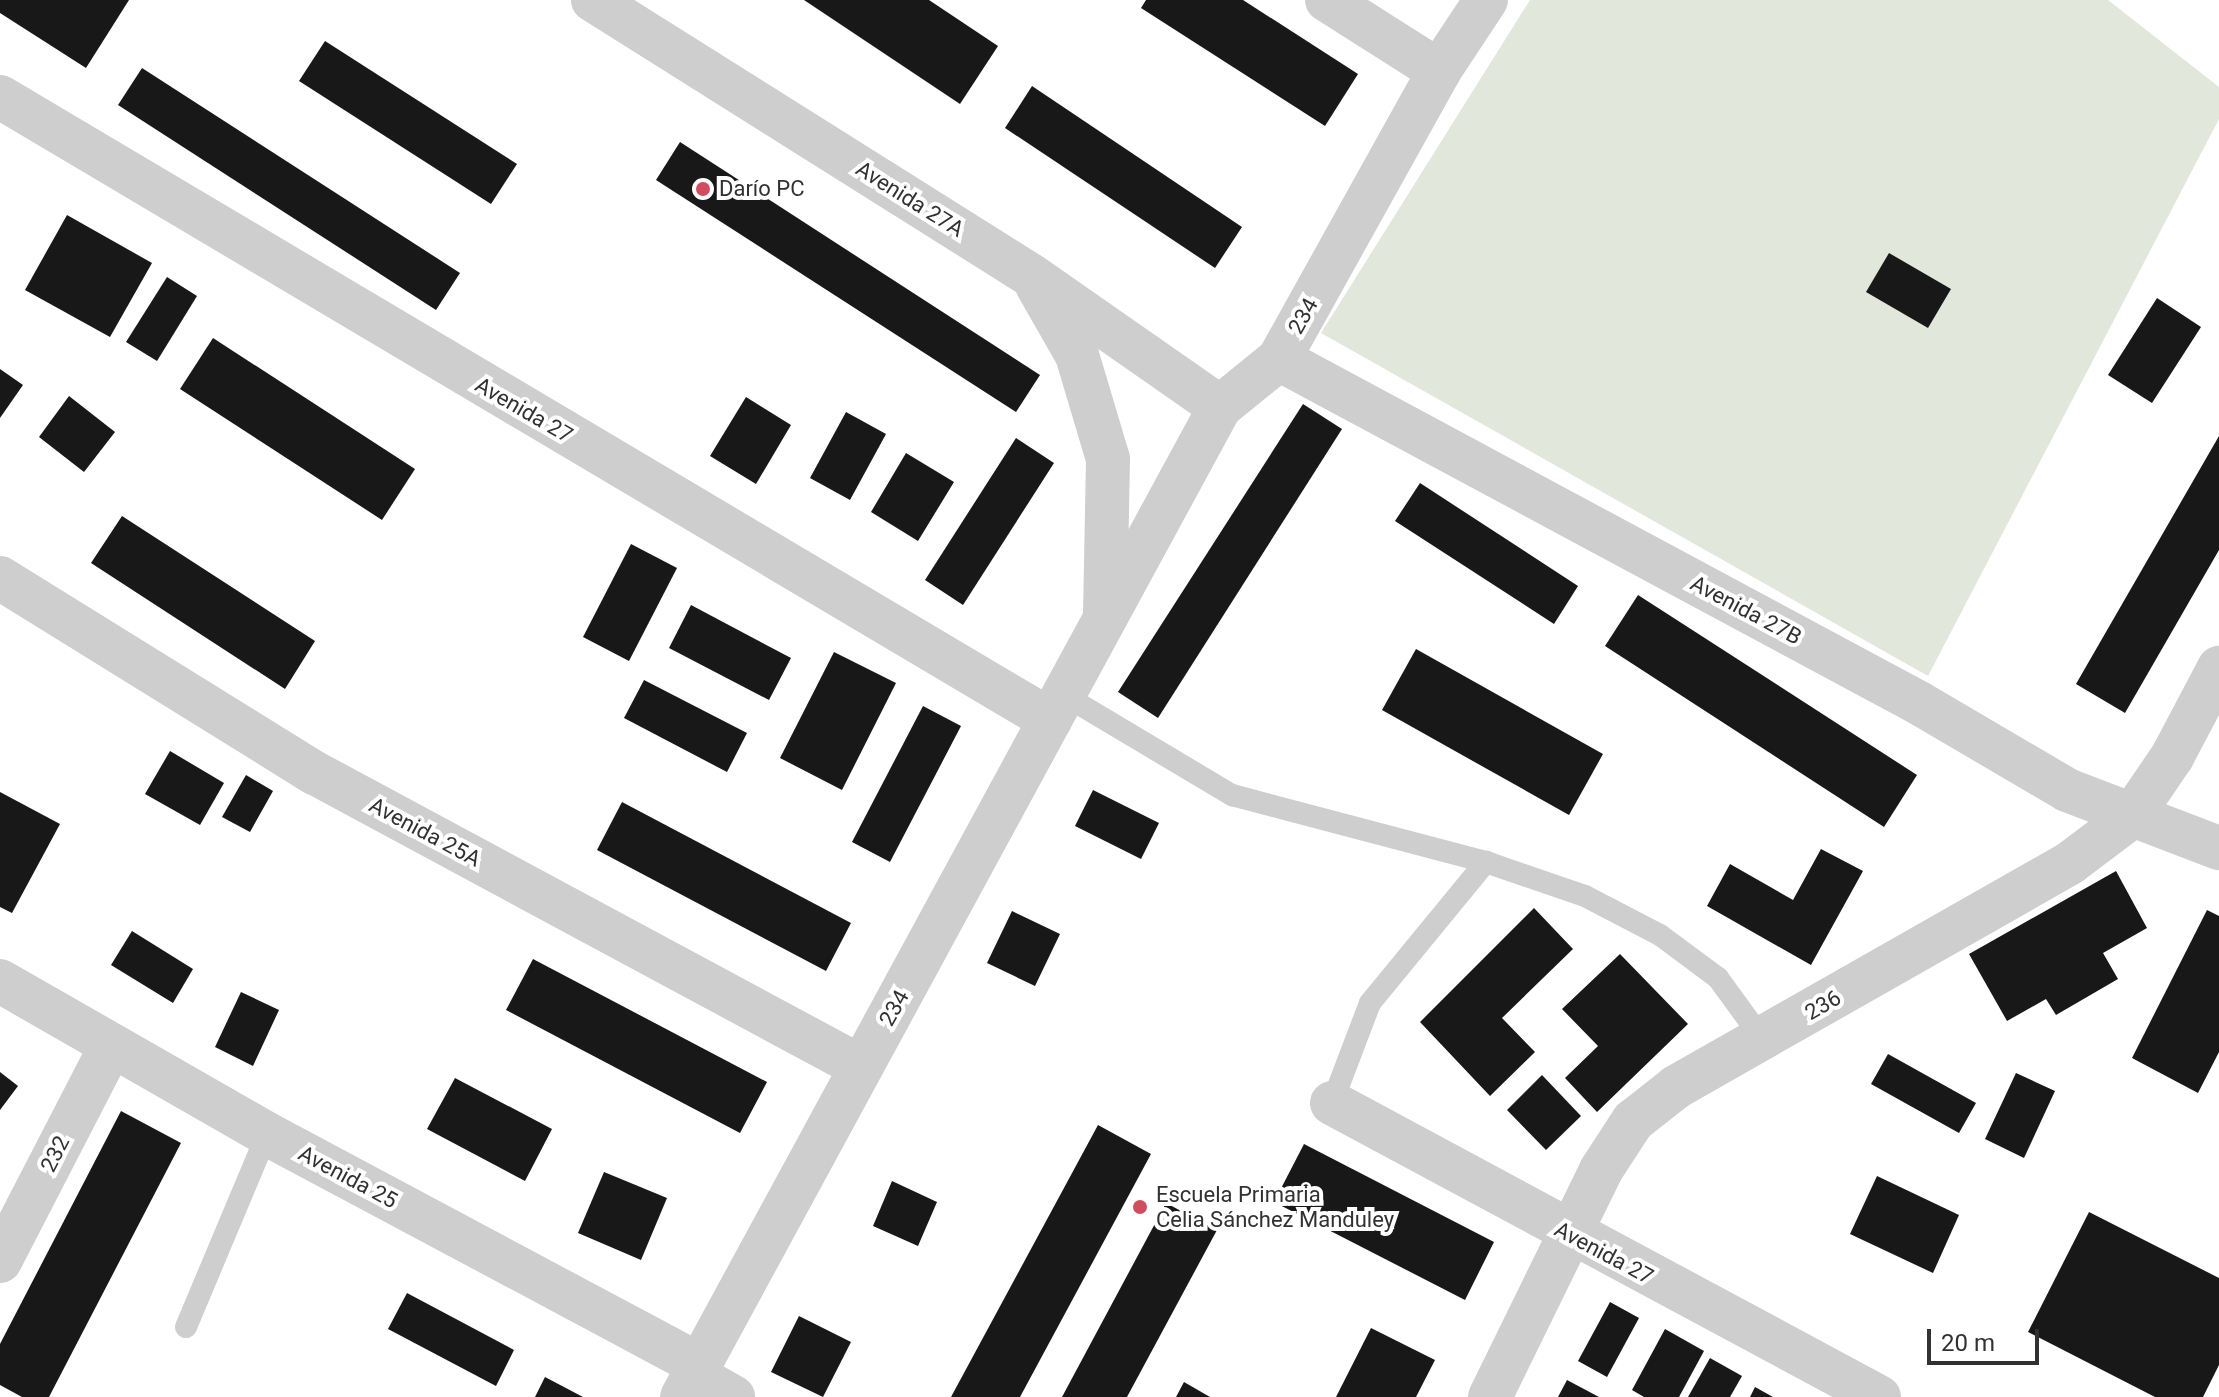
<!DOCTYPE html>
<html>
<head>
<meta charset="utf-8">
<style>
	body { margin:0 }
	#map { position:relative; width:2219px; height:1397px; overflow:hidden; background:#fff; font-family:Roboto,sans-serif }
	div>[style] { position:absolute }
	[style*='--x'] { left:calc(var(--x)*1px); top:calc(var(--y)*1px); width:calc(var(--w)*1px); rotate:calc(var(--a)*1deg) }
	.green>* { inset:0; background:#e2e7dc }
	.building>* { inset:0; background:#181818 }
	.lane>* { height:22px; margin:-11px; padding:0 11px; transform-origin:11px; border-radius:11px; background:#cecece }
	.street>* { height:44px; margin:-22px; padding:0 22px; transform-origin:22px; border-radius:22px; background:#cecece }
	.dots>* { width:22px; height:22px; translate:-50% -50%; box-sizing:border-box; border:4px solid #fff; border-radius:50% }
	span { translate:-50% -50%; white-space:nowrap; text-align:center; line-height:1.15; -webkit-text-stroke:8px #fff; paint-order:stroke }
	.poi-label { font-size:22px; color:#313131 }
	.left { translate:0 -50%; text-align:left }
	.street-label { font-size:22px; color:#313131 }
	.scale { position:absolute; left:1927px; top:1329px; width:112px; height:36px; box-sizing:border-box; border:4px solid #313131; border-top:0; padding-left:10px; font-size:24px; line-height:28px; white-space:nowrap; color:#313131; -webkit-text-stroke:6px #fff; paint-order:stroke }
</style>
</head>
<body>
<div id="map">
	<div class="green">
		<i style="clip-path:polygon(1530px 0,2108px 0,2219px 87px,2219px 119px,1928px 676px,1321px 333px)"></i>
	</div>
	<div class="building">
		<i style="clip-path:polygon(0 0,129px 0,86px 68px,0 13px)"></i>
		<i style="clip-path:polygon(804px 0,929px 0,998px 46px,960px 104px)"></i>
		<i style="clip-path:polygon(1146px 0,1243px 0,1358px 74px,1325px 126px,1141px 8px)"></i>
		<i style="clip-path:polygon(325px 41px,517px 164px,491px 204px,299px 81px)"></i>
		<i style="clip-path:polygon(142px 68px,460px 273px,436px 310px,118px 105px)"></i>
		<i style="clip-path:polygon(1032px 86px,1242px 227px,1215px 268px,1005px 128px)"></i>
		<i style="clip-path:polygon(680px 142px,1040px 375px,1016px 412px,656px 180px)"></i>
		<i style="clip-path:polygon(67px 215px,152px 263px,110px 337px,25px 290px)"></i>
		<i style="clip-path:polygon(1889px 253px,1951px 289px,1928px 328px,1866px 292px)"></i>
		<i style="clip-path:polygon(167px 277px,197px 296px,157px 361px,126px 342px)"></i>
		<i style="clip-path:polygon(2157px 298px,2201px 327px,2152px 403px,2108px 375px)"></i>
		<i style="clip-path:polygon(213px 338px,415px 469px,382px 520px,180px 389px)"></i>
		<i style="clip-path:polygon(0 369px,23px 385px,0 418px)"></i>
		<i style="clip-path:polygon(69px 396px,115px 432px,84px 472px,39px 437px)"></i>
		<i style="clip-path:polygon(746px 397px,791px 425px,756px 484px,710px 456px)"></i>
		<i style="clip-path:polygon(1303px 404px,1342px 429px,1158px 718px,1118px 692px)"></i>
		<i style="clip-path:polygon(846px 412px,886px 434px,850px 500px,810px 478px)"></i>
		<i style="clip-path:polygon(2219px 436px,2219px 550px,2125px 713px,2076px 684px)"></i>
		<i style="clip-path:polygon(1016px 438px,1054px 463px,963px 605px,925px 580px)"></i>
		<i style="clip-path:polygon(906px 453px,954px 482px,918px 541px,871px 512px)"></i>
		<i style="clip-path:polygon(1420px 483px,1578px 586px,1554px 624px,1395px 521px)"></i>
		<i style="clip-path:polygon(122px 516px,315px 641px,285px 689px,91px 563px)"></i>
		<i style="clip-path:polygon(631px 544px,677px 568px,629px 661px,583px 637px)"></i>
		<i style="clip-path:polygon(1638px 595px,1917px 775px,1884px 827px,1605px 646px)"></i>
		<i style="clip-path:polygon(691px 605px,791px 658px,769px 700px,669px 648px)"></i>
		<i style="clip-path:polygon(1416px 649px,1603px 754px,1569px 815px,1382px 710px)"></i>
		<i style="clip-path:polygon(834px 652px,896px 683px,842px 790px,780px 758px)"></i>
		<i style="clip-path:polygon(644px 680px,747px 733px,727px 772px,624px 718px)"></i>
		<i style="clip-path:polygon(923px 706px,961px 726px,890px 862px,852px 842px)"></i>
		<i style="clip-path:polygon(170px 751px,224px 783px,200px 825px,145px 794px)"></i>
		<i style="clip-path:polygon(246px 775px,273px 791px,250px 832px,222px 817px)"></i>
		<i style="clip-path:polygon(1093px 790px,1159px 823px,1141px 859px,1075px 826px)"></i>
		<i style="clip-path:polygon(0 792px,60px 824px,12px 913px,0 907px)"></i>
		<i style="clip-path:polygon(622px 802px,851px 923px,826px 971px,597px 850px)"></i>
		<i style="clip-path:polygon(1821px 849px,1863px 871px,1811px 965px,1707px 906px,1730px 864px,1793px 900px)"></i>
		<i style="clip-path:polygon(2116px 871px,2147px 928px,2103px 953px,2118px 979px,2056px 1015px,2046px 999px,2007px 1021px,1969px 954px)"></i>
		<i style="clip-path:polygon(1534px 908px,1573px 949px,1502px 1018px,1535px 1052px,1490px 1096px,1420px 1022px)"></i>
		<i style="clip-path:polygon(2207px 910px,2219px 916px,2219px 1052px,2198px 1093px,2132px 1058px)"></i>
		<i style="clip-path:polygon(1012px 911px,1060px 934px,1035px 986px,987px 963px)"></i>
		<i style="clip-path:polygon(132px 931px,193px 969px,173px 1003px,111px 965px)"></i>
		<i style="clip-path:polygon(1620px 954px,1688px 1024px,1597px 1112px,1565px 1078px,1598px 1046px,1562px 1009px)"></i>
		<i style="clip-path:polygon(533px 959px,767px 1082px,740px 1133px,506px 1010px)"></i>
		<i style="clip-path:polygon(241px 992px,279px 1010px,253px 1066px,215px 1047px)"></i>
		<i style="clip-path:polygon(1888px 1054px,1976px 1103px,1959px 1133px,1871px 1084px)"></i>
		<i style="clip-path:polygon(0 1072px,18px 1086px,0 1110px)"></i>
		<i style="clip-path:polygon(2016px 1073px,2055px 1091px,2024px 1158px,1985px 1139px)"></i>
		<i style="clip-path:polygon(1542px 1075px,1581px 1116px,1546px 1150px,1507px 1110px)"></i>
		<i style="clip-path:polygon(455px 1078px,552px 1129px,525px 1181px,427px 1129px)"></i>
		<i style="clip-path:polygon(121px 1111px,181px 1143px,49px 1397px,22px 1397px,0 1385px,0 1344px)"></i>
		<i style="clip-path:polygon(1098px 1125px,1151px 1154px,1020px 1397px,951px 1397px)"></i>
		<i style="clip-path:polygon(1304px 1144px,1494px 1242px,1465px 1300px,1274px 1202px)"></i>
		<i style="clip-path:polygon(604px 1172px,667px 1198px,641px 1260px,578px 1233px)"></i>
		<i style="clip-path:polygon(1877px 1176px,1959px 1215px,1933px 1273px,1850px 1234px)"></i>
		<i style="clip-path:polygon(892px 1181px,937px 1202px,918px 1246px,873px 1226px)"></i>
		<i style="clip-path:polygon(1166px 1203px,1217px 1230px,1127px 1397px,1062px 1397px)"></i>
		<i style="clip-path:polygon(2089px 1212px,2219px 1278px,2219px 1365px,2203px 1397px,2155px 1397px,2028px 1332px)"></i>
		<i style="clip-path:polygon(407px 1293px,514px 1350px,496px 1386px,388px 1329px)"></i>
		<i style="clip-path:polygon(1610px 1302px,1639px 1318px,1607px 1377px,1578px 1361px)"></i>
		<i style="clip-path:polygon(799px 1316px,851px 1342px,823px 1397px,771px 1372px)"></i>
		<i style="clip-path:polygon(1371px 1328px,1435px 1360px,1416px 1397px,1336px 1397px)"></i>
		<i style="clip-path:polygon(1665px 1329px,1704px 1351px,1679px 1397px,1644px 1397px,1632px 1390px)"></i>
		<i style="clip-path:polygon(1710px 1358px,1742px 1376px,1730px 1397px,1688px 1397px)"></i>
		<i style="clip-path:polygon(545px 1377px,583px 1397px,535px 1397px)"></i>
		<i style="clip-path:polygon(1567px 1380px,1599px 1397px,1558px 1397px)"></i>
		<i style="clip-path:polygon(1184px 1382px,1210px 1397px,1176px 1397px)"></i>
		<i style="clip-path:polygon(1755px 1387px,1773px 1397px,1750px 1397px)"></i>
	</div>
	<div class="lane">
		<i style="--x:1064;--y:695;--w:196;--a:30.8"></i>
		<i style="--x:1232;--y:795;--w:263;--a:14.8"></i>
		<i style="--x:1486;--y:862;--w:105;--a:19"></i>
		<i style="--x:1585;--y:896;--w:85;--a:27.5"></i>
		<i style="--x:1660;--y:935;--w:72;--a:36.6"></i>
		<i style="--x:1718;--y:978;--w:77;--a:54"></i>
		<i style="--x:1332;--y:1103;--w:107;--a:-69.2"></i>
		<i style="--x:1370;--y:1003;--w:183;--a:-50.6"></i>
		<i style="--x:186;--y:1327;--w:209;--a:-67.2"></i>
	</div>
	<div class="street">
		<i style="--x:593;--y:0;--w:519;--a:32.16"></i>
		<i style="--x:1032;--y:276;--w:229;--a:34.9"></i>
		<i style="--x:1327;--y:0;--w:133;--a:32.4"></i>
		<i style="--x:0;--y:97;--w:1221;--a:30.68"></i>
		<i style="--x:1037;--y:285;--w:81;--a:60.3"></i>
		<i style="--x:1077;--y:355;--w:109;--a:73.4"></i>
		<i style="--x:1108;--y:459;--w:154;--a:91.1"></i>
		<i style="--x:1279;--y:359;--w:727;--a:28.26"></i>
		<i style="--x:1919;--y:703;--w:172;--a:30.4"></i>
		<i style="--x:2067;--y:790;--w:163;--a:20.9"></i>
		<i style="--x:0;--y:578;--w:370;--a:31.8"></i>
		<i style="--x:315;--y:773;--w:620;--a:28.3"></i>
		<i style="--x:0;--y:981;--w:308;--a:29.8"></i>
		<i style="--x:267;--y:1134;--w:491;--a:28.1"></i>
		<i style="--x:1332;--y:1103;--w:621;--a:28.26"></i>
		<i style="--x:0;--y:1261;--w:240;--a:-62.7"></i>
		<i style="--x:694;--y:1375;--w:45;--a:29.4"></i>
		<i style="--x:682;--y:1397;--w:1127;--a:-61.48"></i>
		<i style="--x:1220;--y:407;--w:76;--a:-39.1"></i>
		<i style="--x:1279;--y:359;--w:329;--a:-60.9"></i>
		<i style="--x:1439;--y:71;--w:85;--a:-56.5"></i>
		<i style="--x:1490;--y:1397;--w:253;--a:-63.9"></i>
		<i style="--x:1601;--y:1170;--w:59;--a:-56.9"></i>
		<i style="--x:1633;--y:1121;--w:55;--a:-38.3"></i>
		<i style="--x:1676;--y:1087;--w:453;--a:-29.6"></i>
		<i style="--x:2070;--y:863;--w:76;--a:-37"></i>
		<i style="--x:2131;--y:817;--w:73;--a:-55.7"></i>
		<i style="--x:2172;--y:757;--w:101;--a:-62.2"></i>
	</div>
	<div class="dots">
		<i style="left:703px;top:189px;background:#d04c5e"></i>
		<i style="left:1140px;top:1207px;background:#d04c5e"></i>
	</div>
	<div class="poi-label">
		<span class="left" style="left:719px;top:189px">Darío PC</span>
		<span class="left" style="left:1156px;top:1207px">Escuela Primaria<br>Celia Sánchez Manduley</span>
	</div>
	<div class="street-label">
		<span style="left:910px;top:199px;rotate:32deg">Avenida 27A</span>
		<span style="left:1303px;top:316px;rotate:-61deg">234</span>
		<span style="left:524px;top:410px;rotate:30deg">Avenida 27</span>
		<span style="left:1746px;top:610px;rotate:28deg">Avenida 27B</span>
		<span style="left:425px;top:832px;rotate:28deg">Avenida 25A</span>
		<span style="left:1823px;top:1005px;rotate:-30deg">236</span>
		<span style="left:894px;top:1008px;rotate:-61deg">234</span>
		<span style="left:55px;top:1154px;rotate:-63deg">232</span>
		<span style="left:348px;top:1177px;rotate:28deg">Avenida 25</span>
		<span style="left:1604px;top:1253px;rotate:28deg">Avenida 27</span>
	</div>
	<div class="scale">20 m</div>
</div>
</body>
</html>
